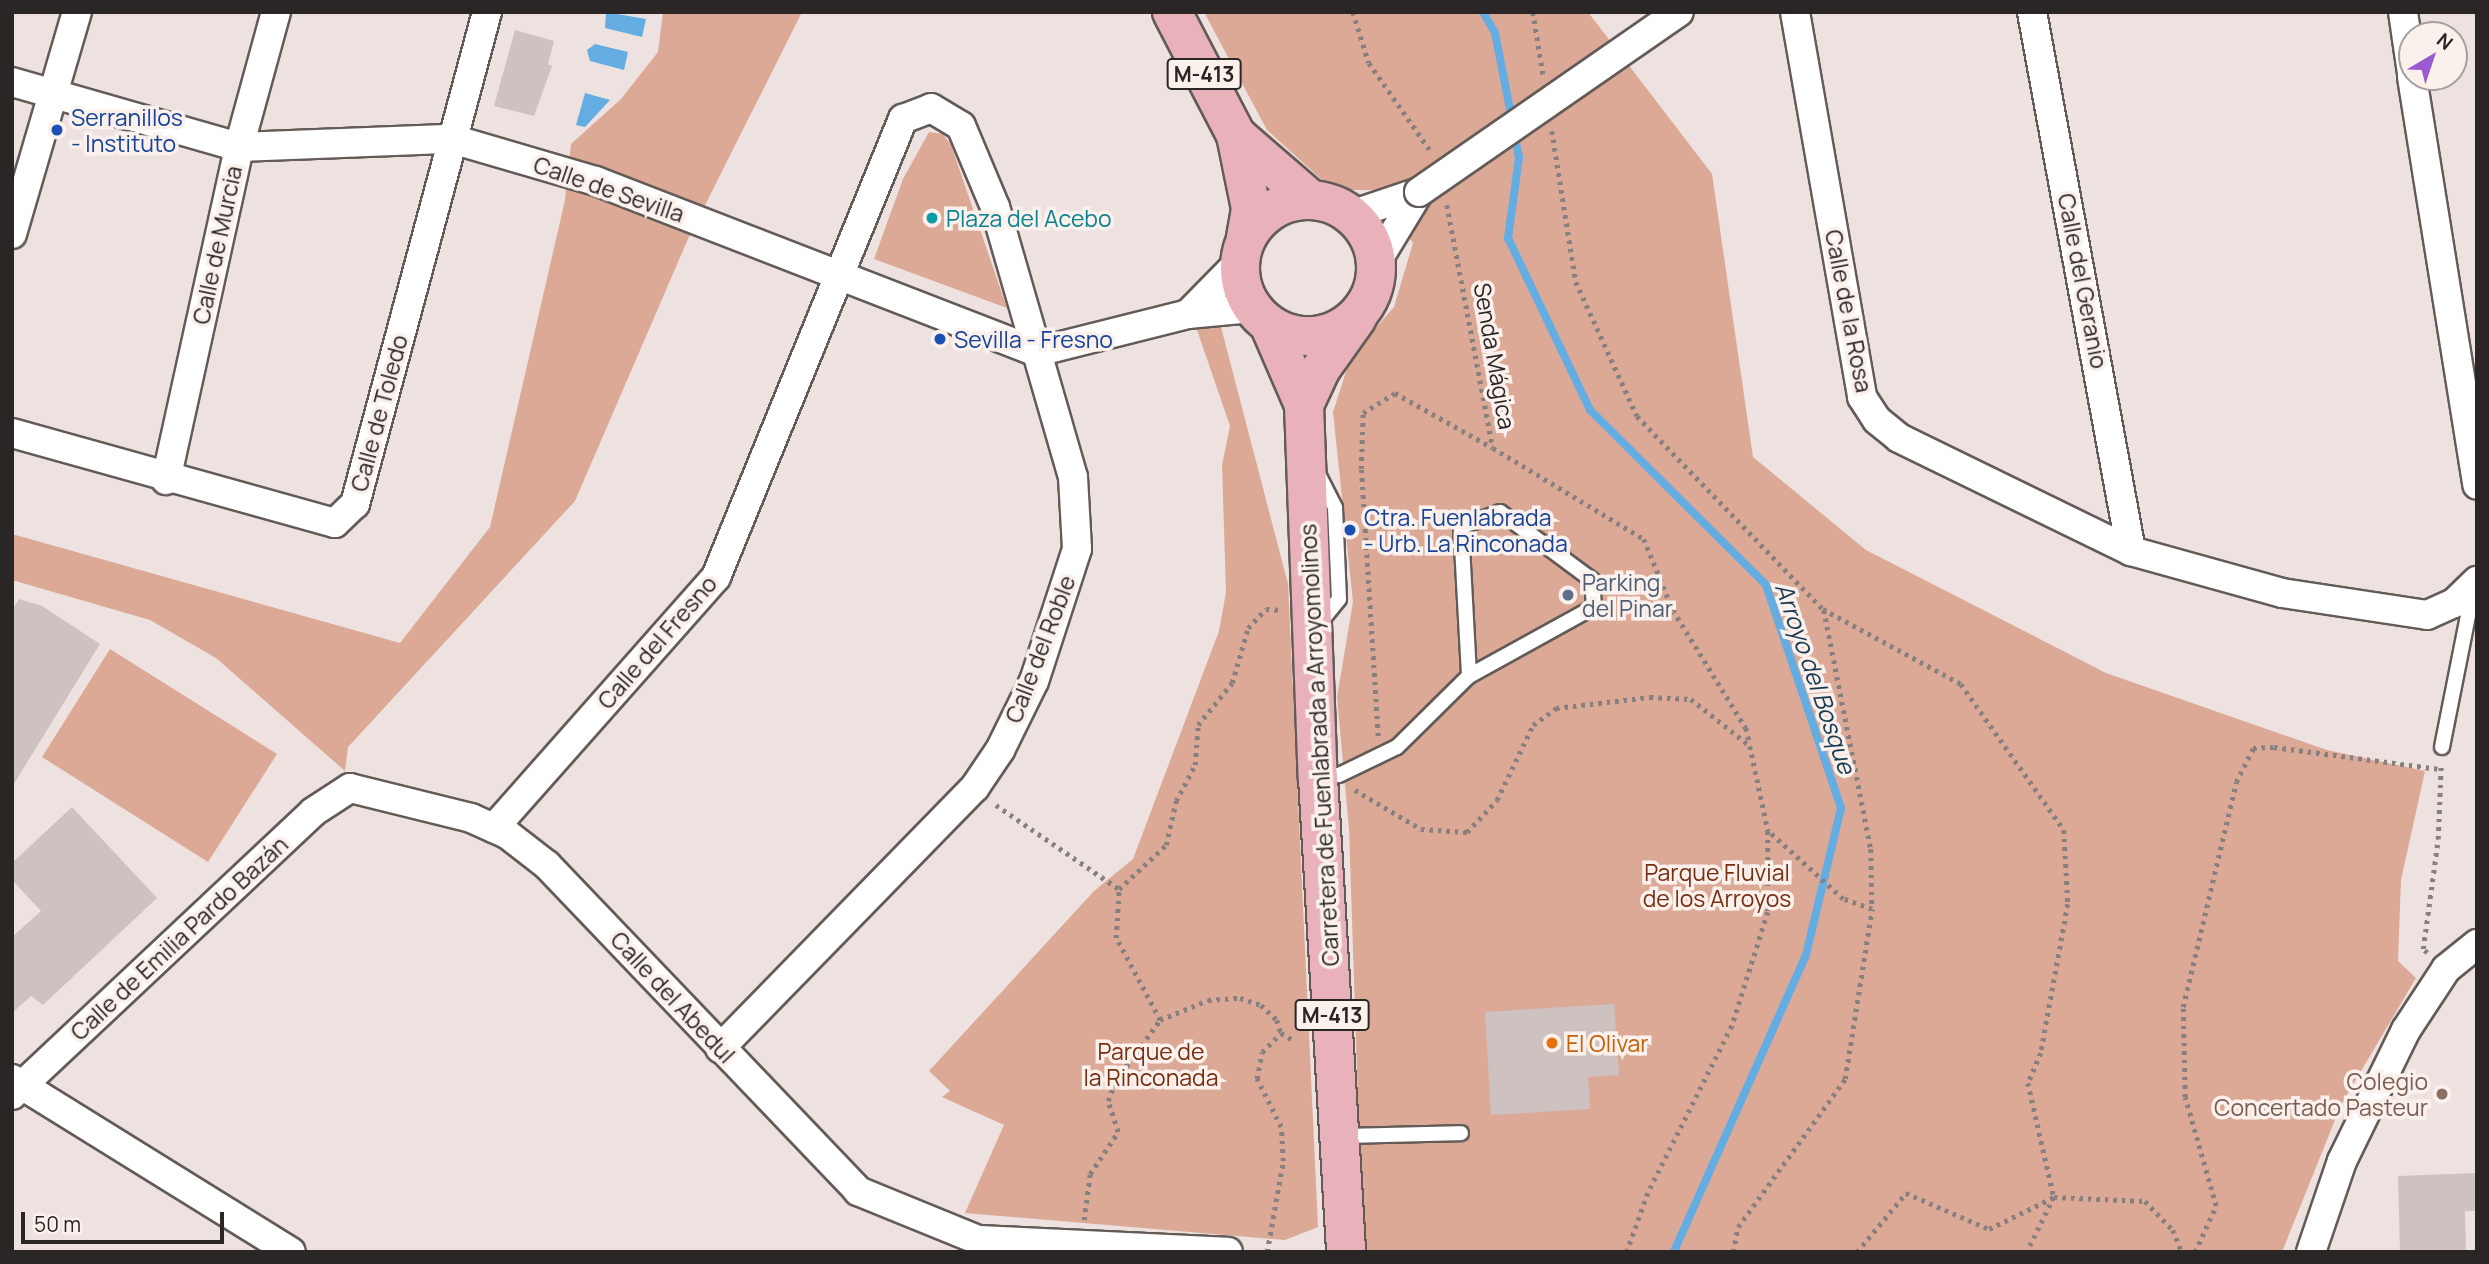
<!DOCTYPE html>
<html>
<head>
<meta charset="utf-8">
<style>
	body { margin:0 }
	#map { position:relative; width:2489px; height:1264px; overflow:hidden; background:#ede2df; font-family:Manrope,sans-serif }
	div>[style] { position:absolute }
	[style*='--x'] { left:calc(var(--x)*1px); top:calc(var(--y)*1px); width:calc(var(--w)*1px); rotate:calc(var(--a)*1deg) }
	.green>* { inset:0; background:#dca997 }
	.water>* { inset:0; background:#63ade3 }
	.stream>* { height:8px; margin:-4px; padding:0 4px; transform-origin:4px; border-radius:4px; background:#63ade3 }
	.building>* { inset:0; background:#cdc2c0 }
	.path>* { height:4.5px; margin-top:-2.25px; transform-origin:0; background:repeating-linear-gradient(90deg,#87807e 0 3.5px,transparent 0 8.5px) }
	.roads { filter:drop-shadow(2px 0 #635b57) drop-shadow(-2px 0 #635b57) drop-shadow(0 2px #635b57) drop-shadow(0 -2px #635b57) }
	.service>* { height:14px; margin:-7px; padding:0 7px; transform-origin:7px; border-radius:7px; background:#fff }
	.minor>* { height:28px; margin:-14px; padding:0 14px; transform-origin:14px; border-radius:14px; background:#fff }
	.primary>* { height:38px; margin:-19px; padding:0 19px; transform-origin:19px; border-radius:19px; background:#e9b2bb }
	.primary>.ring { margin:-19px; padding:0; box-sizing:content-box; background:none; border:38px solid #e9b2bb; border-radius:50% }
	.bridges { filter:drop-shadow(2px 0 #635b57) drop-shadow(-2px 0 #635b57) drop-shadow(0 2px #635b57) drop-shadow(0 -2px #635b57) }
	.minor-bridge>* { height:28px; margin:-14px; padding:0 14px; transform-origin:14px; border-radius:14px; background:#fff }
	.dots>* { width:19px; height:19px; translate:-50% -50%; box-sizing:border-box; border:4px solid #faf0ec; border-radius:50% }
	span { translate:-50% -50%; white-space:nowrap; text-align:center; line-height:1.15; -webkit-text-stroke:7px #faf0ec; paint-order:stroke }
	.shield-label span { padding:2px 5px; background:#faf0ec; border:2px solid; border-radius:5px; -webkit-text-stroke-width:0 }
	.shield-label { font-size:21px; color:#2a2625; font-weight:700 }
	.transit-label { font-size:23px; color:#164399 }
	.left { translate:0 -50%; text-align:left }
	.street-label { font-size:23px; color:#2a2625 }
	.culture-label { font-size:23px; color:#0d838f }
	.service-label { font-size:23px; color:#4e5e75 }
	.park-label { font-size:23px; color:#772e11 }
	.food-label { font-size:23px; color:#c56008 }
	.education-label { font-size:23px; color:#785e54 }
	.right { translate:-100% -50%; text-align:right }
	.water-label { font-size:24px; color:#193a50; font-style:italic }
	.frame { position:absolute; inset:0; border:14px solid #2a2625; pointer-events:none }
	.north { position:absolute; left:2398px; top:21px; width:70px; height:70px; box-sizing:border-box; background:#faf0ec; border:2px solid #a79f9c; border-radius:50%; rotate:39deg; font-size:19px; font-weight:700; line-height:28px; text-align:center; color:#2a2625 }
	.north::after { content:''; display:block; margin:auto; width:24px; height:32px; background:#9a5ad0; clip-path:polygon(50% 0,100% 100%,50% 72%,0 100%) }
	.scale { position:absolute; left:21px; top:1212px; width:203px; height:32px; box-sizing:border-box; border:4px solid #2a2625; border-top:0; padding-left:9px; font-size:21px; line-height:24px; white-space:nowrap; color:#2a2625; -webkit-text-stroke:5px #faf0ec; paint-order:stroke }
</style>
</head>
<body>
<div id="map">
	<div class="green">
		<i style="clip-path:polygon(663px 12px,802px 12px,688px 239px,575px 501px,348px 747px,345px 771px,216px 658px,150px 620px,12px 580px,12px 534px,400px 643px,490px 527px,565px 200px,571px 144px,621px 99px,658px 52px)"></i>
		<i style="clip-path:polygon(1204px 12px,1588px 12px,1712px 174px,1753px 457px,1866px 550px,2106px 673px,2327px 750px,2425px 771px,2401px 880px,2398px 961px,2416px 978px,2341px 1105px,2282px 1252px,1363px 1252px,1349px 829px,1337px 697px,1353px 602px,1333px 412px,1351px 356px,1394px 307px,1413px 243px,1375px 190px,1333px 190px,1267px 130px)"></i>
		<i style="clip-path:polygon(929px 132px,943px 134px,951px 145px,1007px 308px,874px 259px,903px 179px)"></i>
		<i style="clip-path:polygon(1196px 327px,1221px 327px,1288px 584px,1318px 1227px,1285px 1240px,965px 1213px,1004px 1125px,942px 1097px,950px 1091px,929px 1071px,1094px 891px,1133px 859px,1219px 631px,1226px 592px,1222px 465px,1230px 426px)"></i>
		<i style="clip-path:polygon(110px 649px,277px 754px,208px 862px,42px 757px)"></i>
	</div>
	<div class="water">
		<i style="clip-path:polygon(606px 12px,646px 19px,642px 37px,605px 28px)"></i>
		<i style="clip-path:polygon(595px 44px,628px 52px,624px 70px,590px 61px,587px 50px)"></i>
		<i style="clip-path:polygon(585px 93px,610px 100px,585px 127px,576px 125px)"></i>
	</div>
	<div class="stream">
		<i style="--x:1483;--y:12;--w:24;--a:60"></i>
		<i style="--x:1495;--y:33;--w:89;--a:78.9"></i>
		<i style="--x:1514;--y:132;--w:25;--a:79"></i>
		<i style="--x:1519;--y:157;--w:82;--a:97.7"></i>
		<i style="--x:1508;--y:238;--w:191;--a:64.5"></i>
		<i style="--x:1590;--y:410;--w:248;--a:44.8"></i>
		<i style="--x:1766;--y:585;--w:235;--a:71.4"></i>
		<i style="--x:1841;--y:808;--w:151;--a:103.4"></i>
		<i style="--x:1806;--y:955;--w:325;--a:114"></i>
	</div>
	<div class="building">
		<i style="clip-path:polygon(515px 30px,554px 41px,548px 64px,552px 66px,534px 116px,494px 106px)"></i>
		<i style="clip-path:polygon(19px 599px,42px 606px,100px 644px,12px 787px,12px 610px)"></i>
		<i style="clip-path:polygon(72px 807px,157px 898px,43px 1005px,31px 996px,12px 1013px,12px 937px,41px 911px,12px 880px,12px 863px)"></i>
		<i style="clip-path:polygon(1614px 1004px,1619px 1075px,1588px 1077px,1590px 1109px,1491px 1115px,1485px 1012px)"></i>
		<i style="clip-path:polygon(2477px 1173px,2477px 1211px,2465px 1211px,2466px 1252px,2400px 1252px,2398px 1176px)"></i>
	</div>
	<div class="path">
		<i style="--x:1353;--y:12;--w:53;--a:72.6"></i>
		<i style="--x:1369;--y:63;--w:110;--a:55"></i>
		<i style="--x:1533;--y:12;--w:63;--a:80.8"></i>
		<i style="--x:1552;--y:131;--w:153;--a:81"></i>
		<i style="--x:1576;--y:282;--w:147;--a:65.5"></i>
		<i style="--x:1637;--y:416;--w:268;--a:46.1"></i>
		<i style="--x:1823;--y:609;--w:157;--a:28.5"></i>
		<i style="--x:1961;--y:684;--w:179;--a:54.8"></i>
		<i style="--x:2064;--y:830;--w:74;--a:86.9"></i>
		<i style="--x:2068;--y:904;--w:151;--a:100.3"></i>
		<i style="--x:2041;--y:1053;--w:33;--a:113"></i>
		<i style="--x:2028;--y:1083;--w:117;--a:77.2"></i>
		<i style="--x:2054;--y:1197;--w:91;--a:2.5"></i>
		<i style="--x:2145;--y:1201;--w:40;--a:46"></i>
		<i style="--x:2173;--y:1230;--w:24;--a:68"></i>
		<i style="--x:1447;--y:205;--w:247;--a:79.3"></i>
		<i style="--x:1493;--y:448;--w:176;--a:31.1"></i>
		<i style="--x:1644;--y:539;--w:77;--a:67.8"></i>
		<i style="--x:1673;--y:610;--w:139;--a:58.3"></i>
		<i style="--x:1746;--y:728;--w:17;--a:77"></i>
		<i style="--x:1824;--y:610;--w:244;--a:78.9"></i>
		<i style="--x:1871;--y:849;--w:60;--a:89"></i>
		<i style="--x:1378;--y:736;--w:268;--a:-93.6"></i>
		<i style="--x:1361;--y:469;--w:56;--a:-88"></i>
		<i style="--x:1363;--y:413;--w:38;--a:-32"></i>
		<i style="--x:1395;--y:393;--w:112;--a:29.3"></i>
		<i style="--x:1355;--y:790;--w:77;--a:30.6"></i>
		<i style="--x:1421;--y:829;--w:46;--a:3.7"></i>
		<i style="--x:1467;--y:832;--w:44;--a:-46.8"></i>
		<i style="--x:1497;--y:800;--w:83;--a:-64.4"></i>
		<i style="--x:1533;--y:725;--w:29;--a:-36"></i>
		<i style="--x:1556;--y:708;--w:95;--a:-6.7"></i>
		<i style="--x:1650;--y:697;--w:41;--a:2.8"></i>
		<i style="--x:1691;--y:699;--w:75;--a:38.5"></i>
		<i style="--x:1750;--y:746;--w:87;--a:78"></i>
		<i style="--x:1768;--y:831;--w:81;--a:90"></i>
		<i style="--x:1768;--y:912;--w:120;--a:107.5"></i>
		<i style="--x:1732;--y:1026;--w:187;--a:116.7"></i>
		<i style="--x:1648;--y:1193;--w:63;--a:109.6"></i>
		<i style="--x:996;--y:805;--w:149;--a:34.3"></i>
		<i style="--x:2427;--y:953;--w:6;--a:-135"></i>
		<i style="--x:2423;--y:949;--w:111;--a:-82.2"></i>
		<i style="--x:2438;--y:839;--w:74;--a:-87.7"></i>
		<i style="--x:1160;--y:1020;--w:52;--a:-22.6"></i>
		<i style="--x:1208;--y:1000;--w:32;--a:-4"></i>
		<i style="--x:1240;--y:998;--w:22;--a:18"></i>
		<i style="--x:1261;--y:1005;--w:22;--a:43"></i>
		<i style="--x:1277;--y:1020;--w:14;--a:73"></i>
		<i style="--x:1281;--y:1033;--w:17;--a:31"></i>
		<i style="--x:1084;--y:1220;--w:46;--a:-82.6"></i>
		<i style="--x:1090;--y:1174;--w:50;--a:-56.3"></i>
		<i style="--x:1118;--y:1132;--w:33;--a:-108"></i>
		<i style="--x:1108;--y:1101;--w:22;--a:-69"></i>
		<i style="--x:1116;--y:1080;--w:74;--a:-53.7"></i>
		<i style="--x:1160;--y:1020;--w:93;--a:-118.2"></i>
		<i style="--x:1116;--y:938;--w:49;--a:-86.5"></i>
		<i style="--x:1119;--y:889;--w:64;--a:-43.1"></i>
		<i style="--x:1166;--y:845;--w:45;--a:-77.2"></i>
		<i style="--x:1176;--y:801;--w:41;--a:-62.2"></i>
		<i style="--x:1195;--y:765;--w:40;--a:-85.7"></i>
		<i style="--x:1198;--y:725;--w:54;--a:-51"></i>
		<i style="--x:1232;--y:683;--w:57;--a:-73.8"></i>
		<i style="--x:1248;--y:628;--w:26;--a:-47"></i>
		<i style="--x:1266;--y:609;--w:16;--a:4"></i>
		<i style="--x:1267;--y:1252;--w:92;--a:-80"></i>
		<i style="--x:1283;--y:1161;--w:34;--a:-93"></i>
		<i style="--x:1281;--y:1127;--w:54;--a:-116.6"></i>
		<i style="--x:1257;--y:1079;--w:27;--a:-80"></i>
		<i style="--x:1262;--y:1052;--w:27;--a:-45"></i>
		<i style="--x:1733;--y:1252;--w:25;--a:-79"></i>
		<i style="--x:1738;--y:1227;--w:183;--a:-54.1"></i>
		<i style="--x:1845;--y:1079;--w:172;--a:-81"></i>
		<i style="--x:1872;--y:909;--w:31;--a:-161"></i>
		<i style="--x:1843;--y:899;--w:100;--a:-137.8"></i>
		<i style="--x:1857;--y:1252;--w:77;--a:-50.3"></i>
		<i style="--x:1906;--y:1193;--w:90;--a:23.4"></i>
		<i style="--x:1989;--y:1229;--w:72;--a:-26.2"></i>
		<i style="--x:2054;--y:1197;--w:61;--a:116.1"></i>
		<i style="--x:2195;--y:1252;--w:51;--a:-65.5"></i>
		<i style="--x:2216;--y:1206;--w:113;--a:-105.9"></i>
		<i style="--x:2185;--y:1097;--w:90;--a:-91.3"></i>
		<i style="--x:2183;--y:1007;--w:231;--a:-76.7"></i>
		<i style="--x:2236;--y:782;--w:38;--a:-63"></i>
		<i style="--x:2253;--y:748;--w:21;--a:-3"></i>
		<i style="--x:2274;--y:747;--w:165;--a:7.6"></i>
	</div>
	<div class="roads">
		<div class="service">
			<i style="--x:1318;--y:474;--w:38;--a:63"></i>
			<i style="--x:1335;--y:508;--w:91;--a:87.5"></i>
			<i style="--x:1339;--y:599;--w:32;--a:129"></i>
			<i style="--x:2442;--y:747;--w:160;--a:-78.8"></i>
			<i style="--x:1319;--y:778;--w:20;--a:-9"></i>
			<i style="--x:1339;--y:775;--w:64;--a:-25.8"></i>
			<i style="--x:1397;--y:747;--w:101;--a:-44.6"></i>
			<i style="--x:1469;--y:676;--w:143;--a:-28.9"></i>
			<i style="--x:1594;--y:607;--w:27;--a:-94"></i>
			<i style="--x:1592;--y:580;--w:114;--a:-143.5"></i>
			<i style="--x:1500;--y:512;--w:42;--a:159"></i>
			<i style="--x:1461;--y:527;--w:149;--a:86.9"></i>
			<i style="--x:1341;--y:1136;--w:120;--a:-1.4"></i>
		</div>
		<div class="minor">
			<i style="--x:1795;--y:12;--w:391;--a:80.1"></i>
			<i style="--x:1862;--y:397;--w:27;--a:57"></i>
			<i style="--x:1877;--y:420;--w:28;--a:39"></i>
			<i style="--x:1899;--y:438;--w:258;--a:26"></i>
			<i style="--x:2131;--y:551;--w:157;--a:15.5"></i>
			<i style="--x:2282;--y:593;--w:147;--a:8.6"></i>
			<i style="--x:2427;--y:615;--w:30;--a:-24"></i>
			<i style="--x:2454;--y:603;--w:32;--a:-44"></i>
			<i style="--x:2032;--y:12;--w:548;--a:79.59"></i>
			<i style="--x:2403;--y:12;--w:63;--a:81.7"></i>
			<i style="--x:2412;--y:77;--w:413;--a:80.9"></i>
			<i style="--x:12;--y:82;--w:236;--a:16"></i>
			<i style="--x:239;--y:147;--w:213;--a:-2.2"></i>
			<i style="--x:452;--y:139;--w:150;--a:16.3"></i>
			<i style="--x:596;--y:181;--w:473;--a:21.2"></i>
			<i style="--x:1037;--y:352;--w:156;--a:-14.1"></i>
			<i style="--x:1188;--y:314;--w:64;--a:-5.4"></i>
			<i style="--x:1351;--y:215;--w:72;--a:-18.7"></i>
			<i style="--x:12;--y:234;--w:231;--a:-73.7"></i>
			<i style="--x:1377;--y:261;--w:81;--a:-58.7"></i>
			<i style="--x:1188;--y:314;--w:74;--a:-45.5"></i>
			<i style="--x:12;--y:433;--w:335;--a:15.6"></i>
			<i style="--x:335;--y:523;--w:28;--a:-44"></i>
			<i style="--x:355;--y:504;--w:509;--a:-74.98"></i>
			<i style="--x:166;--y:480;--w:341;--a:-77.6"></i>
			<i style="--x:239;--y:147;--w:140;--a:-74.7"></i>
			<i style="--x:494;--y:828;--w:335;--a:-48.5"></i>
			<i style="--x:716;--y:577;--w:495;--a:-67.8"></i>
			<i style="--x:903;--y:119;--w:30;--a:-21"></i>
			<i style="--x:931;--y:108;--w:35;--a:31"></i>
			<i style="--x:961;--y:126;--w:88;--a:67.2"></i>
			<i style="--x:995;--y:207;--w:281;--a:73.9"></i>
			<i style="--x:1073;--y:477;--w:72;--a:86.8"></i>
			<i style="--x:1077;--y:549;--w:139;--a:108"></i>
			<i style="--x:1034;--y:681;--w:77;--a:116.2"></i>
			<i style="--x:1000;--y:750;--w:45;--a:124"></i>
			<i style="--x:975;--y:787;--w:365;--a:134.3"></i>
			<i style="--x:12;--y:1079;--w:328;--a:31.8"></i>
			<i style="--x:12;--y:1095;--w:413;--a:-43.2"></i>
			<i style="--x:313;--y:812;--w:44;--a:-33"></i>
			<i style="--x:350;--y:788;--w:125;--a:13.9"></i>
			<i style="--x:471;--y:818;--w:39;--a:24"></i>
			<i style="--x:507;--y:834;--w:51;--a:37.8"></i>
			<i style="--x:547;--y:865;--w:451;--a:46.3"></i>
			<i style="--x:858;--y:1191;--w:130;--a:22.2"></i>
			<i style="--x:978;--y:1240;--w:250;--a:2.7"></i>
			<i style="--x:2311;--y:1252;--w:96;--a:-71.2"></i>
			<i style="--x:2342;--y:1161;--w:146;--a:-64"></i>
			<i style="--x:2406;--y:1030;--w:73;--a:-56.7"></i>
			<i style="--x:2446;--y:969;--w:40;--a:-39"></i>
		</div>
		<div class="primary">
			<i style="--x:1172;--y:12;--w:139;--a:62.5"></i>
			<i style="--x:1236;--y:135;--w:76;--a:78.5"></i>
			<i style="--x:1251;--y:209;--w:29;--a:100"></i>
			<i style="--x:1236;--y:135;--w:99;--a:40.9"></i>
			<i class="ring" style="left:1240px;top:200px;width:98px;height:98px"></i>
			<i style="--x:1269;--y:324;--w:88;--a:66.6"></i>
			<i style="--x:1304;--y:405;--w:373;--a:87.9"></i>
			<i style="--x:1318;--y:778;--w:475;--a:86.6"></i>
			<i style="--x:1304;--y:405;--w:38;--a:-65"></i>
			<i style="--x:1320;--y:370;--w:64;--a:-54.6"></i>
		</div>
	</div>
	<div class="bridges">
		<div class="minor-bridge">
			<i style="--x:1419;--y:192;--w:316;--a:-34.7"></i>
		</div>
	</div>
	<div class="dots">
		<i style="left:57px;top:130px;background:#1a4fb4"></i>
		<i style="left:932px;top:218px;background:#0f9aa8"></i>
		<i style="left:940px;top:339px;background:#1a4fb4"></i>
		<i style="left:1350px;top:530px;background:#1a4fb4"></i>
		<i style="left:1568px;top:595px;background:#5c6f8a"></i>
		<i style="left:1552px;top:1043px;background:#e8710a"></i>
		<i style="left:2442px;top:1094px;background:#8d6e63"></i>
	</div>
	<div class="shield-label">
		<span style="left:1204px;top:74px">M-413</span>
		<span style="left:1332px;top:1015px">M-413</span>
	</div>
	<div class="transit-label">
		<span class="left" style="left:71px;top:130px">Serranillos<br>- Instituto</span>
		<span class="left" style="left:954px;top:339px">Sevilla - Fresno</span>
		<span class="left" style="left:1364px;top:530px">Ctra. Fuenlabrada<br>- Urb. La Rinconada</span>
	</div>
	<div class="street-label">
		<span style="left:609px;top:189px;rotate:19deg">Calle de Sevilla</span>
		<span style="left:217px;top:245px;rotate:-78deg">Calle de Murcia</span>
		<span style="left:2083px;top:281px;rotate:79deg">Calle del Geranio</span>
		<span style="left:1849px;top:311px;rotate:79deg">Calle de la Rosa</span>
		<span style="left:1495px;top:356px;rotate:80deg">Senda Mágica</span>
		<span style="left:379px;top:413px;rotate:-75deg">Calle de Toledo</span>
		<span style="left:657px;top:642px;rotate:-49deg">Calle del Fresno</span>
		<span style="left:1040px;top:649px;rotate:-69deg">Calle del Roble</span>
		<span style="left:1319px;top:745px;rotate:-93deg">Carretera de Fuenlabrada a Arroyomolinos</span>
		<span style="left:179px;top:938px;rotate:-43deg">Calle de Emilia Pardo Bazán</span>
		<span style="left:673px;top:997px;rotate:47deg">Calle del Abedul</span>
	</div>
	<div class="culture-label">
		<span class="left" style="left:946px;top:218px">Plaza del Acebo</span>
	</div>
	<div class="service-label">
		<span class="left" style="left:1582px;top:595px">Parking<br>del Pinar</span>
	</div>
	<div class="park-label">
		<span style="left:1717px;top:885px">Parque Fluvial<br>de los Arroyos</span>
		<span style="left:1151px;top:1064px">Parque de<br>la Rinconada</span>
	</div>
	<div class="food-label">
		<span class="left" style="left:1566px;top:1043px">El Olivar</span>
	</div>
	<div class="education-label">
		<span class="right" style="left:2428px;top:1094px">Colegio<br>Concertado Pasteur</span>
	</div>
	<div class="water-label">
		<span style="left:1816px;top:678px;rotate:71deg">Arroyo del Bosque</span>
	</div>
	<div class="frame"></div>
	<div class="north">N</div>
	<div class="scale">50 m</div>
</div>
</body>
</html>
